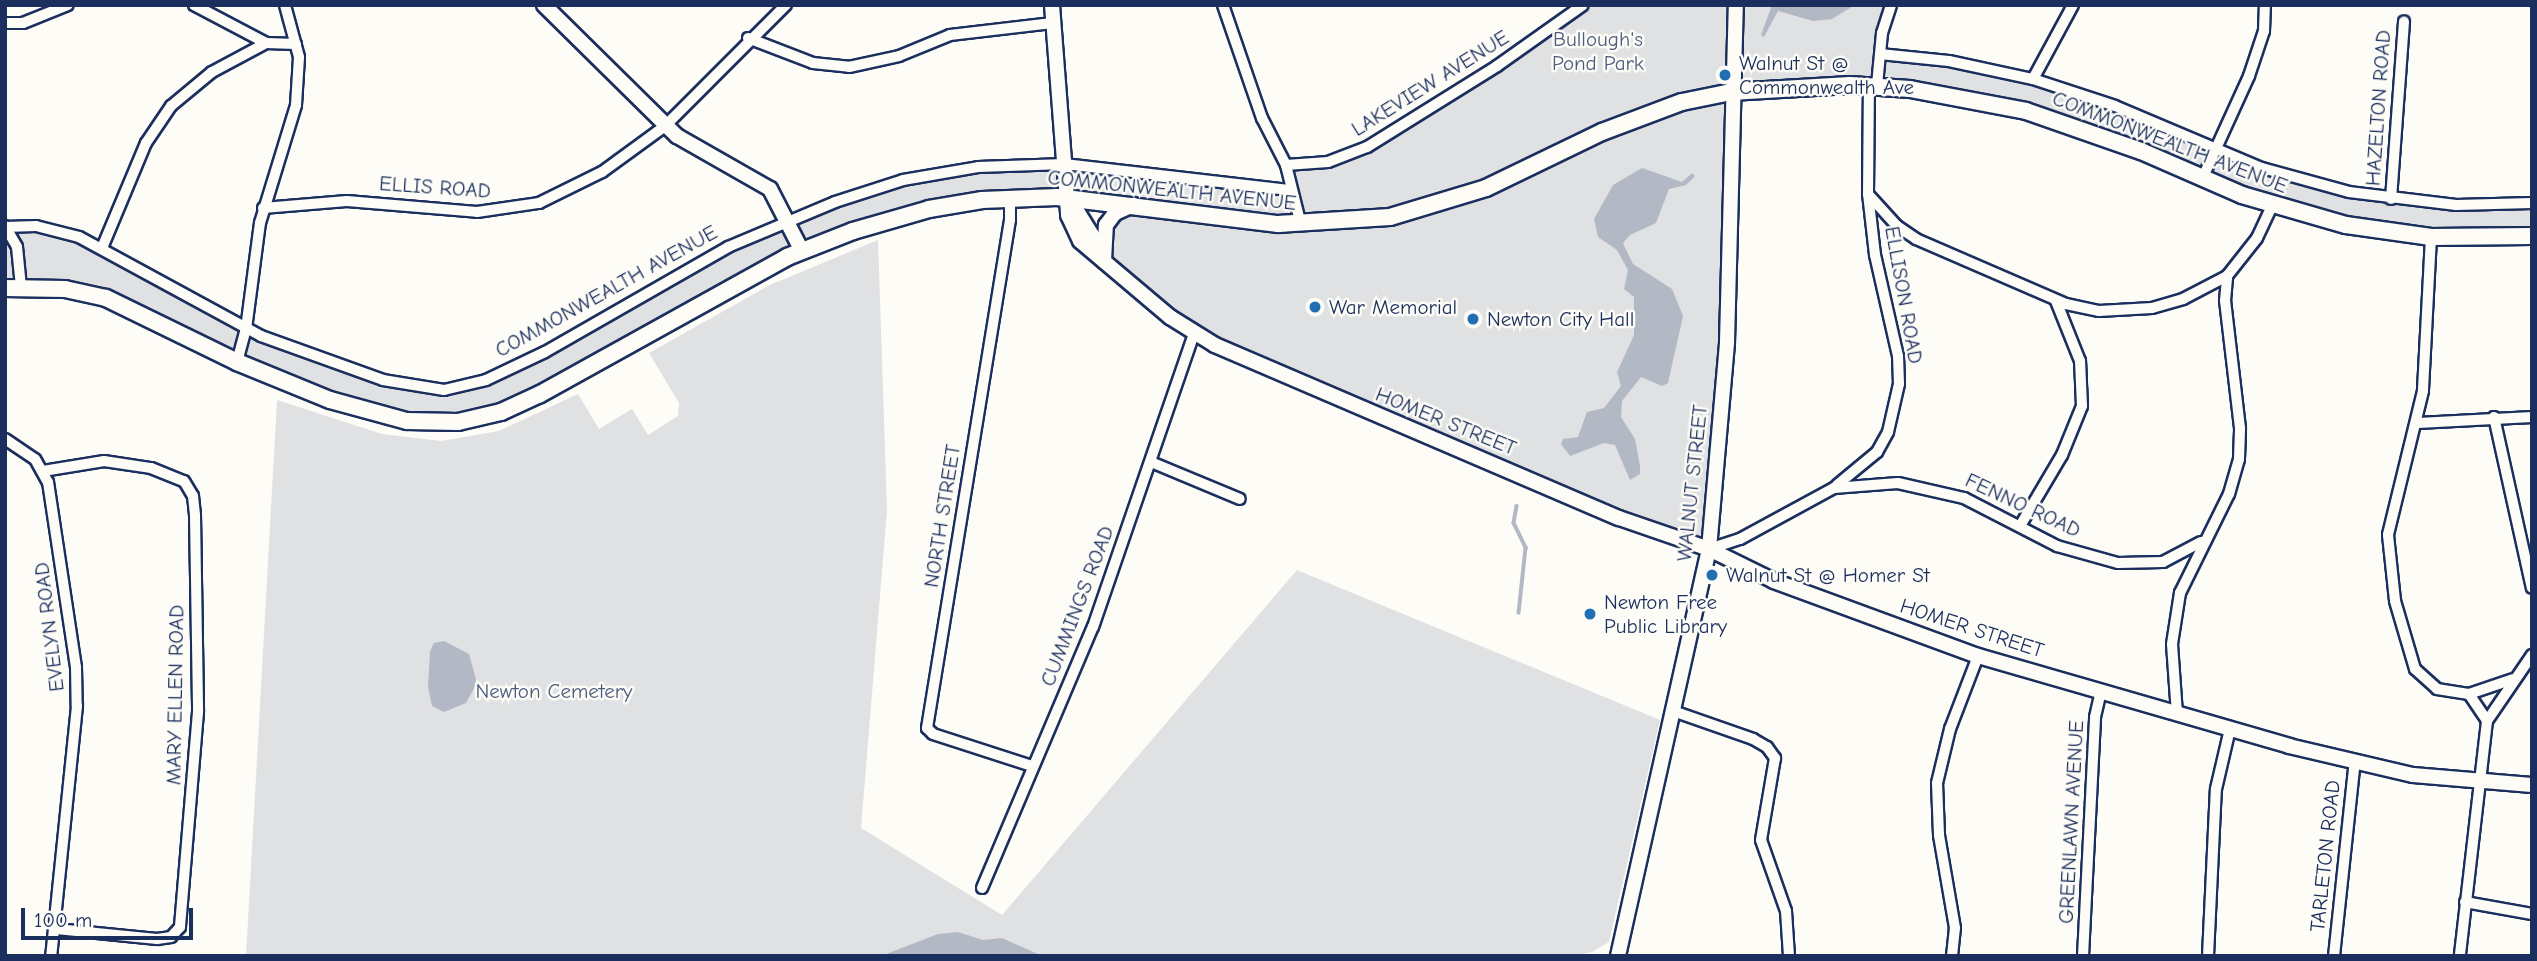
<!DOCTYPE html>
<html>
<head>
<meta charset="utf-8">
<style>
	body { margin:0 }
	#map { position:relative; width:2537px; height:961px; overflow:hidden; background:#fdfcf7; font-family:"Comic Neue",sans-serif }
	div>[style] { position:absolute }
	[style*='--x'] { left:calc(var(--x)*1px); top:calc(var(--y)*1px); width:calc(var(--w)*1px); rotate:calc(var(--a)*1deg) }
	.green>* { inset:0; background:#e0e1e3 }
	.water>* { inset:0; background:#b3b8c5 }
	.stream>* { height:3.5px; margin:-1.75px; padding:0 1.75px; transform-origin:1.75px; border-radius:1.75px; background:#b3b8c5 }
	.roads { filter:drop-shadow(2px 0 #1b2f5e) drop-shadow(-2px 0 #1b2f5e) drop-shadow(0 2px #1b2f5e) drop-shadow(0 -2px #1b2f5e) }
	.street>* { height:10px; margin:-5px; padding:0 5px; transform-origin:5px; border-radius:5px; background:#fdfcf7 }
	.secondary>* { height:14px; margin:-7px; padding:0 7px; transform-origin:7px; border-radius:7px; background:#fdfcf7 }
	.primary>* { height:16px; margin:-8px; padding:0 8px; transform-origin:8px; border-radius:8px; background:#fdfcf7 }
	.dots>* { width:19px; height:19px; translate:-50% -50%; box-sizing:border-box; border:4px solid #fdfcf7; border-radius:50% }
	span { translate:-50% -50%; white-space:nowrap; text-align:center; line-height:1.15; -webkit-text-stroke:5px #fdfcf7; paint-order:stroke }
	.park-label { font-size:21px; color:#4c5c7f }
	.poi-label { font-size:21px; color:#1b2f5e }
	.left { translate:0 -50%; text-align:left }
	.street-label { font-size:21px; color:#1b2f5e }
	.frame { position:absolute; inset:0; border:7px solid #1b2f5e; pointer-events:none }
	.scale { position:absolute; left:21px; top:908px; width:172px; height:32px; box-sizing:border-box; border:4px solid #1b2f5e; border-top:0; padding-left:9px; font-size:21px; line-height:24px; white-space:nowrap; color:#1b2f5e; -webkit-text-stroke:5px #fdfcf7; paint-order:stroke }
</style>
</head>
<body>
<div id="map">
	<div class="green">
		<i style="clip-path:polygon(1583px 5px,1891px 5px,1881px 54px,2033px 79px,2309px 181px,2421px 202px,2532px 203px,2532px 236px,2346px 225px,2106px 137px,1910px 89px,1731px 92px,1727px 342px,1709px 549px,1238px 357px,1140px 293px,1102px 247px,1121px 209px,1024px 197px,853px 231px,593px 366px,458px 422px,353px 407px,106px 298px,5px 288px,5px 227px,52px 228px,274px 341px,428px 390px,491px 378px,728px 247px,878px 187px,1020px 164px,1291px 190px,1286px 165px,1348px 156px)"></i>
		<i style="clip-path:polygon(878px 240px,887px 510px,861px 828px,1002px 915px,1297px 570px,1660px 720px,1609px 942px,1592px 952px,1573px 956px,246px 956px,277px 400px,382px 434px,441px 441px,499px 431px,578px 394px,599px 429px,632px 409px,648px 435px,678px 416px,679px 403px,649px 353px,770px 285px)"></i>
	</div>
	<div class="water">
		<i style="clip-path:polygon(1772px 5px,1855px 5px,1832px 19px,1813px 21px,1778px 11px,1764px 37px,1761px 35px)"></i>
		<i style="clip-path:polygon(1642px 168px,1682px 182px,1692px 173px,1695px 176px,1686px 185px,1669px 189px,1656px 223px,1630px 235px,1623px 243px,1633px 264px,1672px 289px,1683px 316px,1668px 383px,1662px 386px,1641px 377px,1622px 401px,1621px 417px,1635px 439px,1640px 466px,1640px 474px,1630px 480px,1615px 445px,1604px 443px,1570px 456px,1561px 444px,1563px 439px,1578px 437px,1587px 412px,1604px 408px,1621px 386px,1617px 372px,1634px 335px,1634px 297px,1624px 289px,1628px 270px,1617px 250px,1598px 237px,1594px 219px,1613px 185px)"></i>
		<i style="clip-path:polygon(444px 641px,469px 654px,477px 683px,466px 703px,444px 712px,432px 706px,428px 687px,430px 651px,434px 643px)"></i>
		<i style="clip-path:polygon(958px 932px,983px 940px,1002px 938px,1040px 955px,881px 956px,938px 934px)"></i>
	</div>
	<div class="stream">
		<i style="--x:1517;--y:506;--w:17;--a:100"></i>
		<i style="--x:1514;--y:523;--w:28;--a:64"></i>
		<i style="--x:1526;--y:548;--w:65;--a:96.1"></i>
	</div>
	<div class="roads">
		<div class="street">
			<i style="--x:194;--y:5;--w:81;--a:27.8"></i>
			<i style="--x:266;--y:43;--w:30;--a:2"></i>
			<i style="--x:1223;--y:5;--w:120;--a:71"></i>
			<i style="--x:1262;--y:118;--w:53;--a:62.9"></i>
			<i style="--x:1286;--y:165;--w:62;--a:76"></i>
			<i style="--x:5;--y:23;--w:18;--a:0"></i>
			<i style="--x:23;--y:23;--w:48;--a:-21.8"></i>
			<i style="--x:748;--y:38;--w:70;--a:21"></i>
			<i style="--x:813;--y:63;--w:36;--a:6"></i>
			<i style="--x:849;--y:67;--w:51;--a:-12.4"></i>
			<i style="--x:899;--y:56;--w:55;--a:-22.4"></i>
			<i style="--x:950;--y:35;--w:103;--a:-6.7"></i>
			<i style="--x:1880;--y:54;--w:69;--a:5.8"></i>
			<i style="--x:1949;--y:61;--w:86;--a:12.1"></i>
			<i style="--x:2033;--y:79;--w:86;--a:18.2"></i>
			<i style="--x:2115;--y:106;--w:160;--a:22.9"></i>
			<i style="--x:2262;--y:168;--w:90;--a:15.4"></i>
			<i style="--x:2349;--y:192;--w:108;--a:6.9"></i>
			<i style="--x:2456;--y:205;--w:76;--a:-1.5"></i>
			<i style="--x:2033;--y:79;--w:84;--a:-61.6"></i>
			<i style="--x:1877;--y:85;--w:52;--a:-84.5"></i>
			<i style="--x:1882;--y:33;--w:29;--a:-72"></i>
			<i style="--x:1286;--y:165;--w:42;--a:-4.1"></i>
			<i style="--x:1328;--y:162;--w:42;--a:-21"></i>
			<i style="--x:1367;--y:147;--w:153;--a:-31.9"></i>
			<i style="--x:1497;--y:66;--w:105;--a:-35.3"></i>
			<i style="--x:2203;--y:177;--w:111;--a:-65.5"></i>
			<i style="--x:2249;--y:76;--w:47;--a:-71.6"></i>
			<i style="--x:2264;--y:31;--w:26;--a:-88"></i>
			<i style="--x:1868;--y:194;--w:43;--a:47.8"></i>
			<i style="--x:1897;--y:226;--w:23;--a:34"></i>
			<i style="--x:1916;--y:239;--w:163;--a:23.4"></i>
			<i style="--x:2066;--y:304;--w:34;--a:12"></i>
			<i style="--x:2099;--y:311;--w:53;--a:-3.2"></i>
			<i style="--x:2152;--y:308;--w:32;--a:-16"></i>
			<i style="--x:2183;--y:299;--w:50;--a:-27.6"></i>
			<i style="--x:1010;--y:198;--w:22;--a:90"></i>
			<i style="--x:1010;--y:220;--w:515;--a:99.28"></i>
			<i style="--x:927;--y:728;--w:8;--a:45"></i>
			<i style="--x:933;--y:734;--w:104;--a:17.9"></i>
			<i style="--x:2391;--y:199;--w:178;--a:-85.8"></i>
			<i style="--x:263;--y:208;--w:84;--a:-4.8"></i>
			<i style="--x:347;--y:201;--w:130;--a:4.8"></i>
			<i style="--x:477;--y:212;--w:63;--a:-8.3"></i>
			<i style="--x:539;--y:203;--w:70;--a:-26.2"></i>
			<i style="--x:602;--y:172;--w:78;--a:-36.1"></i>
			<i style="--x:665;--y:126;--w:171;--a:-45"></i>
			<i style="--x:5;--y:226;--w:24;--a:60"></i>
			<i style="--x:17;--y:247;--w:40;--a:84.3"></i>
			<i style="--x:5;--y:227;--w:31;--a:-2"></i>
			<i style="--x:36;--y:226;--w:44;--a:14.3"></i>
			<i style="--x:79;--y:237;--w:207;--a:28.5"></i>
			<i style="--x:261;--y:336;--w:130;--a:19.8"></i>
			<i style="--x:383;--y:380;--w:62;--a:9.3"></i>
			<i style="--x:444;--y:390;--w:43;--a:-13.4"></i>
			<i style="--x:486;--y:380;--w:65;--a:-25.4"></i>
			<i style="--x:545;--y:352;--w:211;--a:-29.8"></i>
			<i style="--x:728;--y:247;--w:116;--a:-22.8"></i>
			<i style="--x:835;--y:202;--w:71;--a:-17.9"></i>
			<i style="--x:903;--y:180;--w:76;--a:-9.8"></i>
			<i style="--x:978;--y:167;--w:87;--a:-2"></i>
			<i style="--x:1065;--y:164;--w:227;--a:6.6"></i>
			<i style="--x:2431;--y:237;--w:154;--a:93"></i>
			<i style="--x:2423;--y:391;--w:148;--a:103.7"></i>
			<i style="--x:2388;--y:535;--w:66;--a:83.9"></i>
			<i style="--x:2395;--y:601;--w:71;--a:73.6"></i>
			<i style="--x:2415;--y:669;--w:30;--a:42"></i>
			<i style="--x:2437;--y:689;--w:32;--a:9"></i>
			<i style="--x:2469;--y:694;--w:32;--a:56"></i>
			<i style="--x:2487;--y:721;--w:237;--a:96.6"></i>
			<i style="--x:102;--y:248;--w:114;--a:-67.3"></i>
			<i style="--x:146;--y:143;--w:45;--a:-56"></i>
			<i style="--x:171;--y:106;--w:53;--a:-39.7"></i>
			<i style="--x:212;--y:72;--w:61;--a:-28.2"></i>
			<i style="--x:237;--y:362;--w:34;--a:-75"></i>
			<i style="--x:246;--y:329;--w:107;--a:-82.5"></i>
			<i style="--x:260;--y:223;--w:123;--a:-73"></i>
			<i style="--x:296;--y:105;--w:48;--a:-86.4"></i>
			<i style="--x:299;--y:57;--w:54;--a:-105.1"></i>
			<i style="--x:2494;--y:417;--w:175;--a:77.5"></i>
			<i style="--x:2418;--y:423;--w:114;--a:-3"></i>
			<i style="--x:5;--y:439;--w:36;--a:34"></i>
			<i style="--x:35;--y:459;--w:26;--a:61"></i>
			<i style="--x:48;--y:482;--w:187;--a:81.4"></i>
			<i style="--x:76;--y:667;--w:39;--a:89"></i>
			<i style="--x:77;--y:706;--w:251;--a:95.9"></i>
			<i style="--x:1151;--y:462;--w:96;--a:22.6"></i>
			<i style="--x:43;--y:471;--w:62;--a:-9.3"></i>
			<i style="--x:104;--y:461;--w:48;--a:8.5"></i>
			<i style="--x:151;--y:468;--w:35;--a:22"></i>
			<i style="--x:184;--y:481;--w:17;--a:59"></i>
			<i style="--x:193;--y:496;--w:19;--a:84"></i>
			<i style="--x:195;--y:515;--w:197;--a:89.1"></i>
			<i style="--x:198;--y:712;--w:216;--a:94.8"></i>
			<i style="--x:180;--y:927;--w:13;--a:132"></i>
			<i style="--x:171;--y:937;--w:14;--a:172"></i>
			<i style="--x:157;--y:939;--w:101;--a:-174.3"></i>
			<i style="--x:1837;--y:485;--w:52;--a:-39.5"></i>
			<i style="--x:1877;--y:452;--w:23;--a:-61"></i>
			<i style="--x:1888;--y:432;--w:49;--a:-77.1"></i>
			<i style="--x:1899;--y:384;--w:28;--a:-92"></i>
			<i style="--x:1898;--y:356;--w:104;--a:-102.8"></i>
			<i style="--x:1875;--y:255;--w:61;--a:-96.5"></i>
			<i style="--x:1868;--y:194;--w:109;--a:-89.5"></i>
			<i style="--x:2020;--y:526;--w:82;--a:-59.4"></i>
			<i style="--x:2062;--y:455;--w:53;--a:-67.8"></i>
			<i style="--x:2082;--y:406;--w:45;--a:-92.5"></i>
			<i style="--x:2080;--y:361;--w:65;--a:-111.8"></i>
			<i style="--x:1709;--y:549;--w:33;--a:-18"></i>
			<i style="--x:1740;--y:539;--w:107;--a:-28.5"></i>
			<i style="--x:1834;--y:488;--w:64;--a:-4.5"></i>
			<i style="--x:1898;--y:483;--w:68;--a:12.8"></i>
			<i style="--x:1964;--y:498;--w:105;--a:27.3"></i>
			<i style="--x:2057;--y:546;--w:63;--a:15.6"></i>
			<i style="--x:2118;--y:563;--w:45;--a:-1.3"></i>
			<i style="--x:2163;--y:562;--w:43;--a:-27.8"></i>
			<i style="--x:2469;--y:694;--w:46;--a:-18.8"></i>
			<i style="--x:1673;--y:711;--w:85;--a:19.3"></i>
			<i style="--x:1753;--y:739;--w:16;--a:30"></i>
			<i style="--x:1767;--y:747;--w:14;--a:54"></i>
			<i style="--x:1775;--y:758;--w:83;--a:99.7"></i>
			<i style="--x:1761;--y:840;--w:75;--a:70.6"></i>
			<i style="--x:1786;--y:911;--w:45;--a:86.2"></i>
			<i style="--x:2177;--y:714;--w:70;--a:-94.1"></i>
			<i style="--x:2172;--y:644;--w:52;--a:-81.1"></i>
			<i style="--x:2180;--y:593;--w:110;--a:-63.7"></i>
			<i style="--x:2229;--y:494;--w:36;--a:-74"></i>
			<i style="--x:2239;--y:459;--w:31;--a:-88"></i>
			<i style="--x:2240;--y:428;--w:128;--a:-96.7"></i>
			<i style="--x:2225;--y:301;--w:25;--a:-85"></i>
			<i style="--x:2227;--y:276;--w:48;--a:-51.7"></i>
			<i style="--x:2257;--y:238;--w:35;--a:-65"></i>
			<i style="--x:2487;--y:721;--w:80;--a:-55.7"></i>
			<i style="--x:982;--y:888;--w:284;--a:-67"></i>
			<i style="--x:1093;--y:627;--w:310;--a:-71"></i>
			<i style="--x:2465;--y:902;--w:68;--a:10.2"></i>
			<i style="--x:1952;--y:956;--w:28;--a:-84"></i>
			<i style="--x:1955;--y:928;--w:94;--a:-99.8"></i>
			<i style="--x:1939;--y:835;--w:52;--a:-92.2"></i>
			<i style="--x:1937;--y:783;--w:56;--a:-76.5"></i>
			<i style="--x:1950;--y:729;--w:78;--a:-69"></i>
			<i style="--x:2083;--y:956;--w:239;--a:-87.1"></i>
			<i style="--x:2095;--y:717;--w:26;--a:-77"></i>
			<i style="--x:2208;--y:956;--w:167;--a:-87.3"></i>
			<i style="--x:2216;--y:789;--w:62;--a:-76.9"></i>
			<i style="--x:2334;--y:956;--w:196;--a:-83.9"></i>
		</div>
		<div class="secondary">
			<i style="--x:544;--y:5;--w:187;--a:44.6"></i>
			<i style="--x:677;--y:136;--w:107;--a:29.7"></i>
			<i style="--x:770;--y:189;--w:70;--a:62.7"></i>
			<i style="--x:1052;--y:5;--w:211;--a:85.6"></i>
			<i style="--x:1068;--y:215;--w:29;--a:65"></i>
			<i style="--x:1080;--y:241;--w:118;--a:40.2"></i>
			<i style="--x:1170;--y:317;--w:53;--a:31.9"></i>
			<i style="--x:1215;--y:345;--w:439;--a:23.2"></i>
			<i style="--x:1619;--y:518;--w:95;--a:19"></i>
			<i style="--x:1709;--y:549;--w:72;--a:26.2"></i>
			<i style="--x:1774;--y:581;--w:217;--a:20.2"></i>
			<i style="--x:1978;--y:656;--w:324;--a:16.1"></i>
			<i style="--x:2289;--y:746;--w:127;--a:13.2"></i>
			<i style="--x:2413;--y:775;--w:119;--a:4.8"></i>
			<i style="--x:1069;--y:198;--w:44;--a:58.1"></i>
			<i style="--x:1092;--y:235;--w:17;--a:80"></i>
			<i style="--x:1104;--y:261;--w:36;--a:-87"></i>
			<i style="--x:1106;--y:225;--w:15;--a:-53"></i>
			<i style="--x:1115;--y:213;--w:20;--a:-24"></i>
			<i style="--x:1618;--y:956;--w:417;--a:-77.4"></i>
			<i style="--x:1709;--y:549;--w:208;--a:-85"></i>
			<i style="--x:1727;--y:342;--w:337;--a:-88.5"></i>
		</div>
		<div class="primary">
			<i style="--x:5;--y:288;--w:60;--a:1"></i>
			<i style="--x:65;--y:289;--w:42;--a:12.4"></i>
			<i style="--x:106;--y:298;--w:146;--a:26"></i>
			<i style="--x:237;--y:362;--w:100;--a:22.2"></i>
			<i style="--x:330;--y:400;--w:80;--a:15.3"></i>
			<i style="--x:407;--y:421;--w:51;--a:1.1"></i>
			<i style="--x:458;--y:422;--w:44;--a:-13.1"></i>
			<i style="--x:501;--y:412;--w:43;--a:-24.8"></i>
			<i style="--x:540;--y:394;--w:282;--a:-29"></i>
			<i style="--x:787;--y:257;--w:71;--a:-21.5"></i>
			<i style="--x:853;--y:231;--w:79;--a:-16.1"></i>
			<i style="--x:929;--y:209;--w:54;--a:-9.6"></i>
			<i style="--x:982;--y:200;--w:75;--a:-2.3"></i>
			<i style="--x:1057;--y:197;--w:223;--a:7"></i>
			<i style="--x:1278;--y:224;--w:112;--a:-3.6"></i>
			<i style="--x:1390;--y:217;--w:100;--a:-16.8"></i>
			<i style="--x:1486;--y:188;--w:129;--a:-25.8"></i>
			<i style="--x:1602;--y:132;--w:85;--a:-20.6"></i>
			<i style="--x:1682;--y:102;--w:50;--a:-11.5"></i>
			<i style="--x:1731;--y:92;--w:119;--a:-3.4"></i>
			<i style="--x:1850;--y:85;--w:60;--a:3.8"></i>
			<i style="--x:1910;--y:89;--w:118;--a:10.7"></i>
			<i style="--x:2026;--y:111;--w:122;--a:19.2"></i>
			<i style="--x:2141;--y:151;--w:110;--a:23.5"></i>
			<i style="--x:2242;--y:195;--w:108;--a:16.1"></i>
			<i style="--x:2346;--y:225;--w:86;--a:8"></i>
			<i style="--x:2431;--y:237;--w:101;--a:-0.6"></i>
		</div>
	</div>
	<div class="dots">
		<i style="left:1725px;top:75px;background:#1f6fb2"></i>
		<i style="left:1315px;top:307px;background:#1f6fb2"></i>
		<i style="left:1473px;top:319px;background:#1f6fb2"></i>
		<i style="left:1712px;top:575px;background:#1f6fb2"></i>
		<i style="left:1590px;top:614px;background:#1f6fb2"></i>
	</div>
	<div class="park-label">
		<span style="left:1598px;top:51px">Bullough's<br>Pond Park</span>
		<span style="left:554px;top:691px">Newton Cemetery</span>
	</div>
	<div class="poi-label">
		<span class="left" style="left:1739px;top:75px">Walnut St @<br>Commonwealth Ave</span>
		<span class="left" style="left:1329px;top:307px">War Memorial</span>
		<span class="left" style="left:1487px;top:319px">Newton City Hall</span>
		<span class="left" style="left:1726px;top:575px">Walnut St @ Homer St</span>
		<span class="left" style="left:1604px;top:614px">Newton Free<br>Public Library</span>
	</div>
	<div class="street-label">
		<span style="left:1430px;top:83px;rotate:-32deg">LAKEVIEW AVENUE</span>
		<span style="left:2378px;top:108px;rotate:-86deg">HAZELTON ROAD</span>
		<span style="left:2170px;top:142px;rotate:21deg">COMMONWEALTH AVENUE</span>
		<span style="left:435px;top:187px;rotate:4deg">ELLIS ROAD</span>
		<span style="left:1172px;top:190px;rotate:6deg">COMMONWEALTH AVENUE</span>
		<span style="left:606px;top:291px;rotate:-29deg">COMMONWEALTH AVENUE</span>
		<span style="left:1904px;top:295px;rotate:80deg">ELLISON ROAD</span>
		<span style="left:1446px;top:421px;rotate:22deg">HOMER STREET</span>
		<span style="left:1692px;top:483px;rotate:-84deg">WALNUT STREET</span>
		<span style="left:2023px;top:505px;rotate:25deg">FENNO ROAD</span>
		<span style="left:942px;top:516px;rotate:-81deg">NORTH STREET</span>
		<span style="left:1077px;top:606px;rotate:-69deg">CUMMINGS ROAD</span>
		<span style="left:49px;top:627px;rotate:-97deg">EVELYN ROAD</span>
		<span style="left:1972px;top:628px;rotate:18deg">HOMER STREET</span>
		<span style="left:175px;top:695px;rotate:-89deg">MARY ELLEN ROAD</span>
		<span style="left:2071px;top:822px;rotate:-87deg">GREENLAWN AVENUE</span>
		<span style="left:2325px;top:856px;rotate:-84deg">TARLETON ROAD</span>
	</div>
	<div class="frame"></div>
	<div class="scale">100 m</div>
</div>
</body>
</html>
